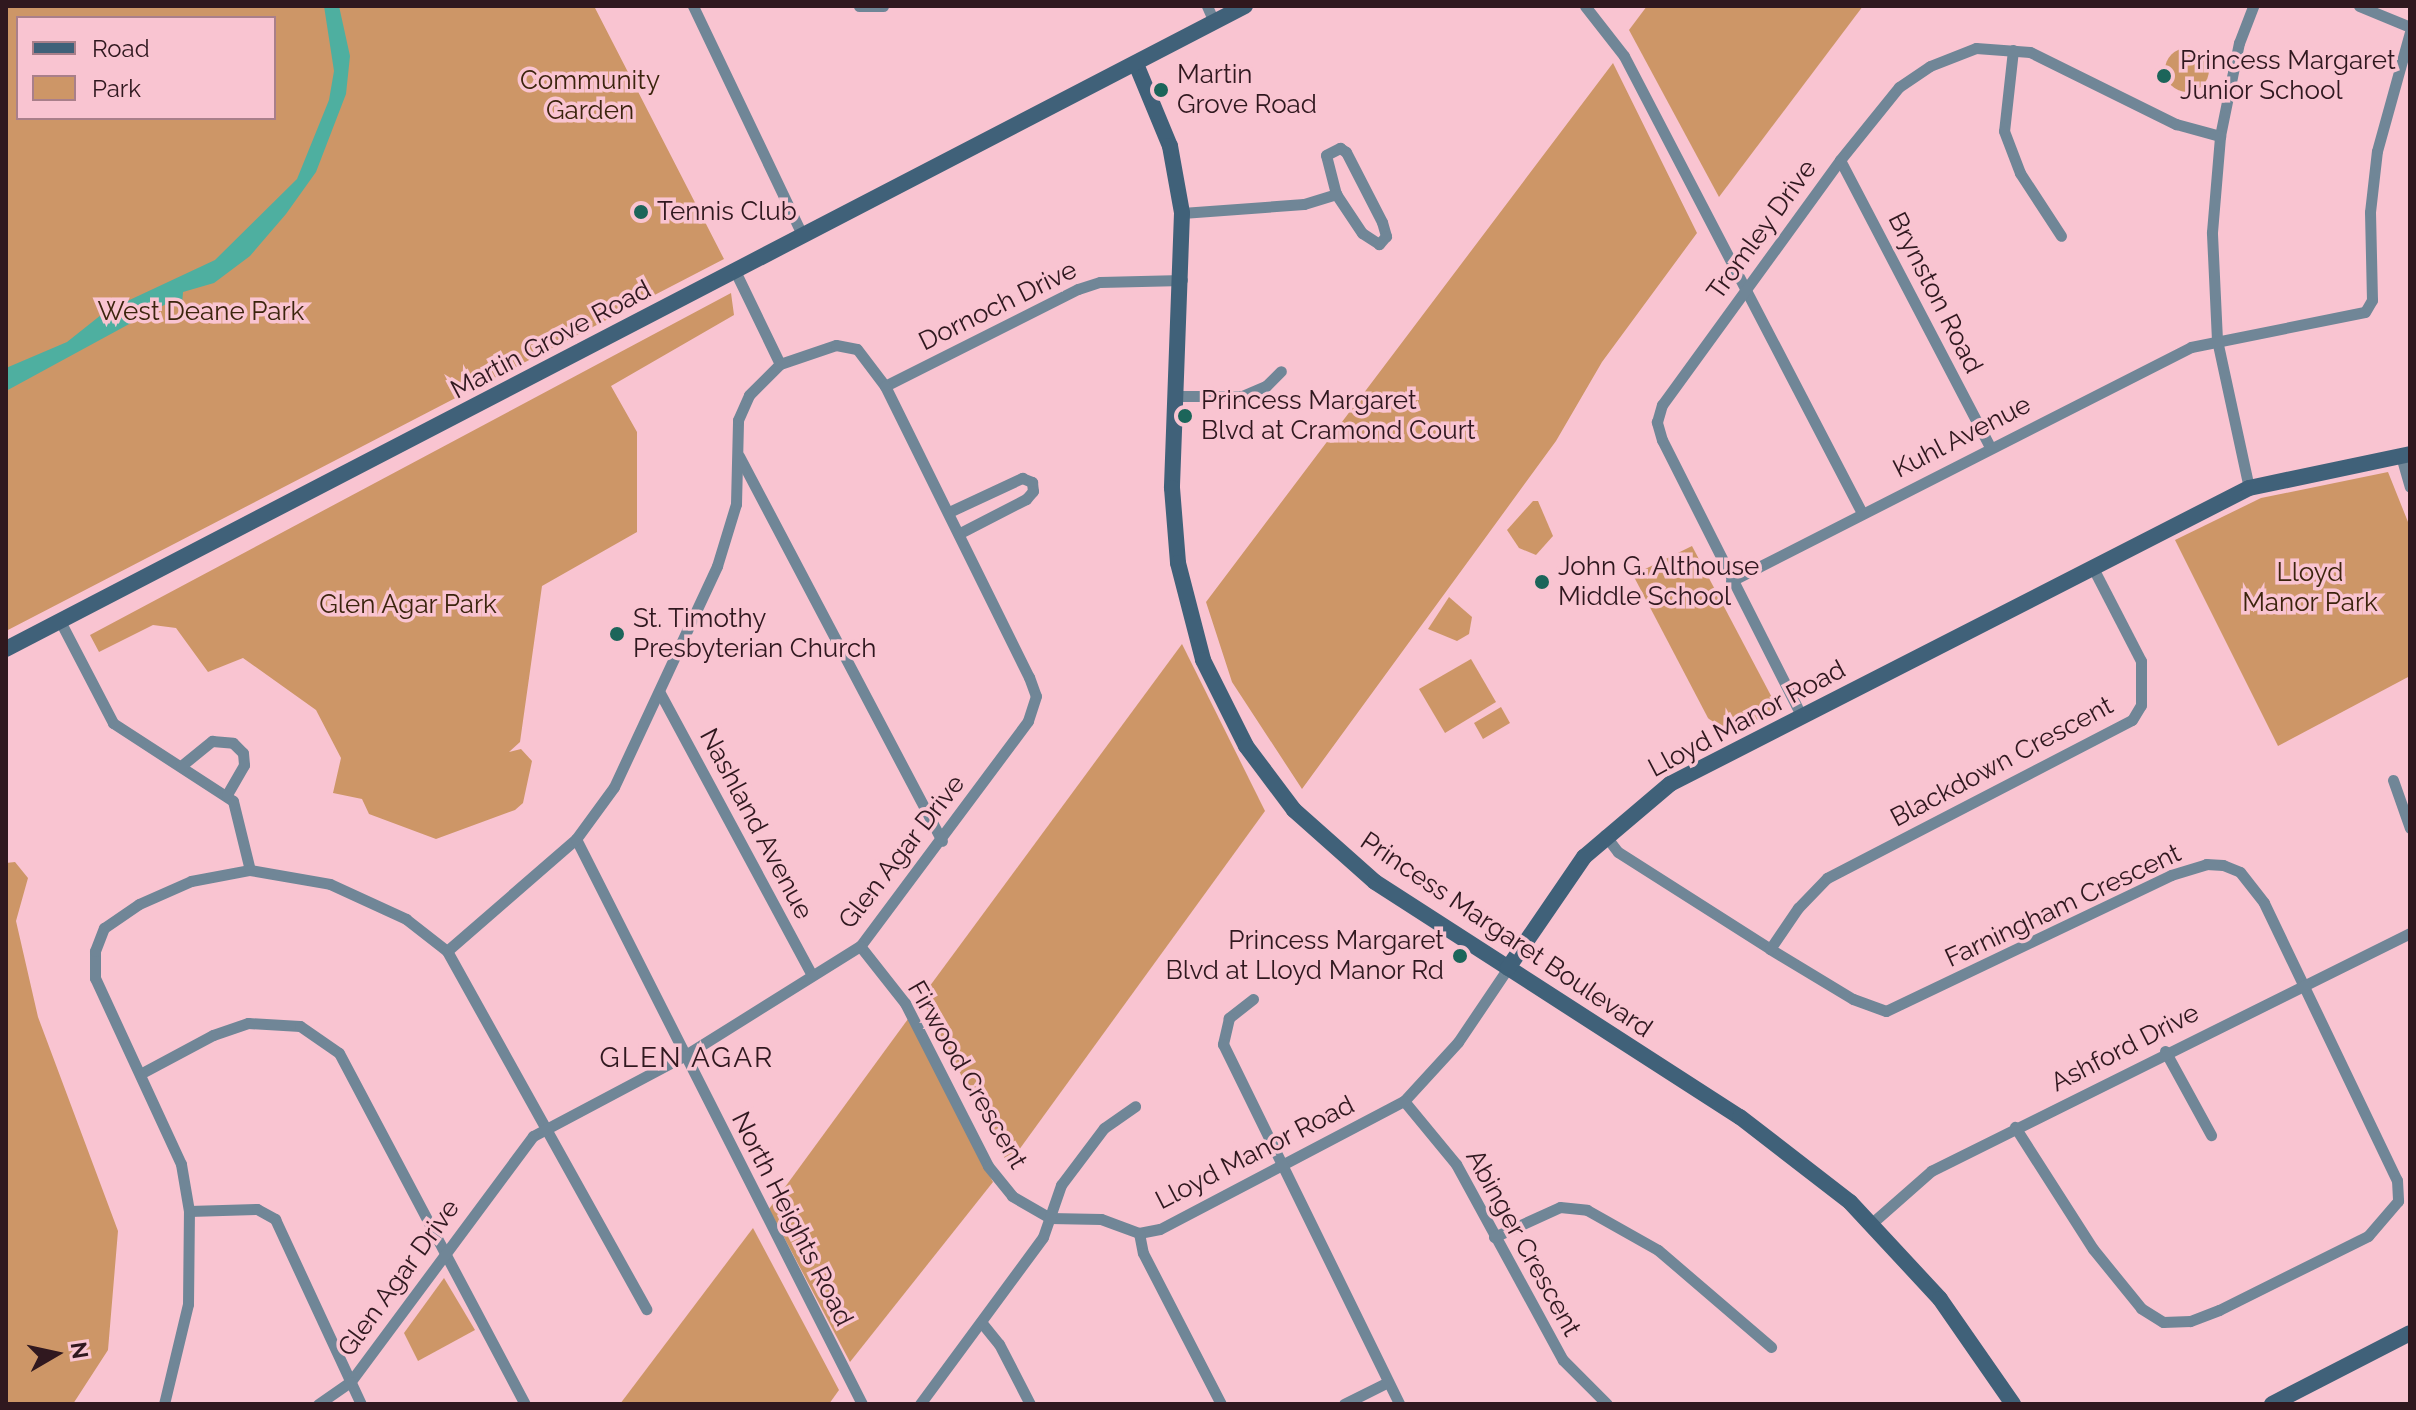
<!DOCTYPE html>
<html>
<head>
<meta charset="utf-8">
<style>
	body { margin:0 }
	#map { position:relative; width:2416px; height:1410px; overflow:hidden; background:#f9c4d1; font-family:Raleway,sans-serif }
	div>[style] { position:absolute }
	[style*='--x'] { left:calc(var(--x)*1px); top:calc(var(--y)*1px); width:calc(var(--w)*1px); rotate:calc(var(--a)*1deg) }
	.green>* { inset:0; background:#cd9667 }
	.round { border-radius:50% }
	.water>* { inset:0; background:#4eafa0 }
	.stream>* { height:3px; margin:-1.5px; padding:0 1.5px; transform-origin:1.5px; border-radius:1.5px; background:#4eafa0 }
	.street>* { height:11px; margin:-5.5px; padding:0 5.5px; transform-origin:5.5px; border-radius:5.5px; background:#708697 }
	.secondary>* { height:16px; margin:-8px; padding:0 8px; transform-origin:8px; border-radius:8px; background:#406179 }
	.dots>* { width:22px; height:22px; translate:-50% -50%; box-sizing:border-box; border:4px solid #f9c4d1; border-radius:50% }
	span { translate:-50% -50%; white-space:nowrap; text-align:center; line-height:1.15; -webkit-text-stroke:7px #f9c4d1; paint-order:stroke }
	.poi-label { font-size:26px; color:#30181f }
	.left { translate:0 -50%; text-align:left }
	.right { translate:-100% -50%; text-align:right }
	.park-label { font-size:26px; color:#3b240d }
	.street-label { font-size:26px; color:#30181f }
	.neighbourhood-label { font-size:28px; color:#30181f; letter-spacing:2px }
	.frame { position:absolute; inset:0; border:8px solid #30181f; pointer-events:none }
	.legend { position:absolute; left:16px; top:16px; width:260px; height:104px; box-sizing:border-box; background:#f9c4d1; border:2px solid #a97f8a; margin:0; padding:10px 14px; list-style:none; font-size:24px; color:#30181f }
	.legend li { display:flex; align-items:center; gap:16px; height:40px }
	.legend b { width:40px; border:2px solid #a97f8a }
	.north { position:absolute; left:16px; top:1314px; width:80px; height:80px; -webkit-text-stroke:6px #f9c4d1; paint-order:stroke; rotate:81deg; font-size:22px; font-weight:700; line-height:32px; text-align:center; color:#30181f }
	.north::after { content:''; display:block; margin:auto; width:28px; height:36px; background:#30181f; clip-path:polygon(50% 0,100% 100%,50% 72%,0 100%) }
</style>
</head>
<body>
<div id="map">
	<div class="green">
		<i style="clip-path:polygon(evenodd,6px 6px,594px 6px,724px 259px,6px 631px,6px 6px,18px 18px,274px 18px,274px 118px,18px 118px,18px 18px)"></i>
		<i style="clip-path:polygon(1647px 6px,1863px 6px,1719px 197px,1629px 30px)"></i>
		<i class="round" style="left:2165px;top:48px;width:44px;height:44px"></i>
		<i style="clip-path:polygon(1613px 63px,1697px 233px,1602px 362px,1556px 441px,1302px 789px,1232px 682px,1206px 602px)"></i>
		<i style="clip-path:polygon(731px 293px,734px 315px,611px 386px,637px 432px,637px 532px,542px 586px,520px 742px,509px 752px,521px 749px,532px 761px,523px 803px,515px 810px,436px 839px,369px 814px,362px 799px,333px 793px,341px 758px,316px 710px,243px 658px,208px 672px,176px 628px,153px 625px,99px 652px,90px 635px)"></i>
		<i style="clip-path:polygon(2388px 472px,2410px 527px,2410px 676px,2278px 746px,2175px 540px,2261px 498px)"></i>
		<i style="clip-path:polygon(1533px 501px,1538px 501px,1553px 536px,1536px 555px,1519px 548px,1507px 530px)"></i>
		<i style="clip-path:polygon(1692px 546px,1778px 709px,1719px 739px,1633px 575px)"></i>
		<i style="clip-path:polygon(1449px 597px,1472px 617px,1469px 634px,1457px 641px,1428px 629px)"></i>
		<i style="clip-path:polygon(1182px 644px,1265px 811px,1008px 1165px,921px 998px)"></i>
		<i style="clip-path:polygon(1471px 659px,1496px 702px,1445px 733px,1419px 689px)"></i>
		<i style="clip-path:polygon(1501px 707px,1510px 723px,1483px 739px,1474px 723px)"></i>
		<i style="clip-path:polygon(15px 862px,28px 878px,16px 921px,38px 1017px,118px 1231px,108px 1350px,73px 1404px,6px 1404px,6px 863px)"></i>
		<i style="clip-path:polygon(908px 1019px,993px 1182px,850px 1362px,769px 1209px)"></i>
		<i style="clip-path:polygon(753px 1228px,839px 1390px,829px 1404px,620px 1404px)"></i>
		<i style="clip-path:polygon(444px 1278px,475px 1330px,418px 1361px,404px 1333px)"></i>
	</div>
	<div class="water">
		<i style="clip-path:polygon(324px 6px,339px 6px,350px 56px,346px 94px,316px 172px,286px 214px,250px 256px,214px 283px,183px 292px,182px 305px,166px 304px,6px 391px,6px 368px,67px 342px,106px 311px,215px 260px,297px 179px,329px 100px,334px 71px)"></i>
	</div>
	<div class="stream">
		<i style="--x:179;--y:304;--w:12;--a:55"></i>
	</div>
	<div class="street">
		<i style="--x:693;--y:6;--w:254;--a:64.5"></i>
		<i style="--x:859;--y:6;--w:24;--a:0"></i>
		<i style="--x:1207;--y:6;--w:17;--a:66"></i>
		<i style="--x:1585;--y:6;--w:63;--a:52"></i>
		<i style="--x:1624;--y:56;--w:515;--a:62.49"></i>
		<i style="--x:2359;--y:6;--w:55;--a:22.4"></i>
		<i style="--x:2013;--y:50;--w:81;--a:96.3"></i>
		<i style="--x:2004;--y:131;--w:45;--a:69.1"></i>
		<i style="--x:2020;--y:173;--w:75;--a:56.9"></i>
		<i style="--x:1340;--y:148;--w:7;--a:34"></i>
		<i style="--x:1346;--y:152;--w:79;--a:62.8"></i>
		<i style="--x:1382;--y:222;--w:15;--a:74"></i>
		<i style="--x:1386;--y:236;--w:11;--a:131"></i>
		<i style="--x:1379;--y:244;--w:20;--a:-147"></i>
		<i style="--x:1362;--y:233;--w:47;--a:-123.7"></i>
		<i style="--x:1336;--y:194;--w:40;--a:-104.4"></i>
		<i style="--x:1326;--y:155;--w:16;--a:-27"></i>
		<i style="--x:1840;--y:160;--w:324;--a:62.4"></i>
		<i style="--x:1182;--y:213;--w:122;--a:-4.2"></i>
		<i style="--x:1304;--y:204;--w:34;--a:-17"></i>
		<i style="--x:735;--y:271;--w:103;--a:64.2"></i>
		<i style="--x:885;--y:386;--w:216;--a:-26.7"></i>
		<i style="--x:1078;--y:289;--w:23;--a:-18"></i>
		<i style="--x:1100;--y:282;--w:82;--a:-1.4"></i>
		<i style="--x:1176;--y:396;--w:66;--a:0"></i>
		<i style="--x:1242;--y:396;--w:26;--a:-23"></i>
		<i style="--x:1266;--y:386;--w:21;--a:-45"></i>
		<i style="--x:739;--y:456;--w:435;--a:62.2"></i>
		<i style="--x:2401;--y:456;--w:32;--a:74"></i>
		<i style="--x:2249;--y:488;--w:151;--a:-102.2"></i>
		<i style="--x:2217;--y:340;--w:108;--a:-92.7"></i>
		<i style="--x:2212;--y:232;--w:96;--a:-85.2"></i>
		<i style="--x:2220;--y:136;--w:95;--a:-78.5"></i>
		<i style="--x:2239;--y:43;--w:40;--a:-69"></i>
		<i style="--x:949;--y:512;--w:81;--a:-25"></i>
		<i style="--x:1022;--y:478;--w:11;--a:22"></i>
		<i style="--x:1032;--y:482;--w:9;--a:84"></i>
		<i style="--x:1033;--y:491;--w:11;--a:131"></i>
		<i style="--x:1026;--y:499;--w:74;--a:152.7"></i>
		<i style="--x:1731;--y:581;--w:516;--a:-26.96"></i>
		<i style="--x:2191;--y:347;--w:177;--a:-11.4"></i>
		<i style="--x:2365;--y:312;--w:14;--a:-60"></i>
		<i style="--x:2372;--y:300;--w:88;--a:-91.3"></i>
		<i style="--x:2370;--y:212;--w:61;--a:-83.5"></i>
		<i style="--x:2377;--y:151;--w:123;--a:-74.5"></i>
		<i style="--x:60;--y:621;--w:115;--a:62.5"></i>
		<i style="--x:113;--y:723;--w:143;--a:33"></i>
		<i style="--x:233;--y:801;--w:71;--a:76.2"></i>
		<i style="--x:660;--y:693;--w:320;--a:61.7"></i>
		<i style="--x:1801;--y:715;--w:308;--a:-116.8"></i>
		<i style="--x:1662;--y:440;--w:19;--a:-106"></i>
		<i style="--x:1657;--y:422;--w:18;--a:-74"></i>
		<i style="--x:1662;--y:405;--w:303;--a:-54"></i>
		<i style="--x:1840;--y:160;--w:94;--a:-51.1"></i>
		<i style="--x:1899;--y:87;--w:37;--a:-34"></i>
		<i style="--x:1930;--y:66;--w:49;--a:-21.4"></i>
		<i style="--x:1976;--y:48;--w:54;--a:4.2"></i>
		<i style="--x:2030;--y:52;--w:163;--a:26.3"></i>
		<i style="--x:2176;--y:124;--w:46;--a:15.3"></i>
		<i style="--x:181;--y:766;--w:40;--a:-39"></i>
		<i style="--x:212;--y:741;--w:21;--a:5"></i>
		<i style="--x:233;--y:743;--w:14;--a:45"></i>
		<i style="--x:243;--y:753;--w:12;--a:85"></i>
		<i style="--x:244;--y:765;--w:34;--a:120"></i>
		<i style="--x:2393;--y:780;--w:51;--a:70.5"></i>
		<i style="--x:1605;--y:835;--w:21;--a:53"></i>
		<i style="--x:1618;--y:852;--w:180;--a:32.5"></i>
		<i style="--x:1770;--y:949;--w:97;--a:31.1"></i>
		<i style="--x:1853;--y:999;--w:35;--a:20"></i>
		<i style="--x:1886;--y:1011;--w:316;--a:-25.5"></i>
		<i style="--x:2171;--y:875;--w:37;--a:-17"></i>
		<i style="--x:2206;--y:864;--w:17;--a:3"></i>
		<i style="--x:2223;--y:865;--w:18;--a:22"></i>
		<i style="--x:2240;--y:872;--w:39;--a:52"></i>
		<i style="--x:2264;--y:903;--w:307;--a:64.4"></i>
		<i style="--x:2397;--y:1180;--w:21;--a:87"></i>
		<i style="--x:2398;--y:1201;--w:46;--a:130.6"></i>
		<i style="--x:2368;--y:1236;--w:166;--a:153.6"></i>
		<i style="--x:2219;--y:1310;--w:31;--a:159"></i>
		<i style="--x:2190;--y:1321;--w:27;--a:178"></i>
		<i style="--x:2163;--y:1322;--w:26;--a:-148"></i>
		<i style="--x:2141;--y:1308;--w:76;--a:-129.1"></i>
		<i style="--x:2093;--y:1249;--w:145;--a:-122.6"></i>
		<i style="--x:576;--y:839;--w:633;--a:63.15"></i>
		<i style="--x:860;--y:946;--w:73;--a:51.7"></i>
		<i style="--x:905;--y:1003;--w:183;--a:63"></i>
		<i style="--x:988;--y:1166;--w:38;--a:51"></i>
		<i style="--x:1012;--y:1196;--w:44;--a:30.1"></i>
		<i style="--x:1050;--y:1218;--w:51;--a:1.1"></i>
		<i style="--x:1101;--y:1219;--w:40;--a:20.2"></i>
		<i style="--x:1139;--y:1233;--w:21;--a:-11"></i>
		<i style="--x:1160;--y:1229;--w:276;--a:-27.7"></i>
		<i style="--x:1404;--y:1101;--w:80;--a:-47.5"></i>
		<i style="--x:1458;--y:1042;--w:89;--a:-56"></i>
		<i style="--x:1770;--y:949;--w:50;--a:-55.7"></i>
		<i style="--x:1798;--y:908;--w:42;--a:-46"></i>
		<i style="--x:1827;--y:878;--w:343;--a:-27.4"></i>
		<i style="--x:2132;--y:720;--w:17;--a:-59"></i>
		<i style="--x:2141;--y:705;--w:44;--a:-90"></i>
		<i style="--x:2141;--y:661;--w:105;--a:-117.3"></i>
		<i style="--x:447;--y:951;--w:410;--a:60.9"></i>
		<i style="--x:1253;--y:999;--w:31;--a:142"></i>
		<i style="--x:1229;--y:1018;--w:27;--a:103"></i>
		<i style="--x:1223;--y:1044;--w:401;--a:63.9"></i>
		<i style="--x:2165;--y:1051;--w:96;--a:61.3"></i>
		<i style="--x:140;--y:1074;--w:83;--a:-28.1"></i>
		<i style="--x:213;--y:1035;--w:37;--a:-19"></i>
		<i style="--x:248;--y:1023;--w:52;--a:3.3"></i>
		<i style="--x:300;--y:1026;--w:47;--a:34.7"></i>
		<i style="--x:339;--y:1053;--w:397;--a:62.1"></i>
		<i style="--x:1404;--y:1101;--w:82;--a:50.5"></i>
		<i style="--x:1456;--y:1164;--w:223;--a:61.4"></i>
		<i style="--x:1563;--y:1360;--w:62;--a:45"></i>
		<i style="--x:189;--y:1211;--w:68;--a:-1.7"></i>
		<i style="--x:257;--y:1209;--w:21;--a:29"></i>
		<i style="--x:275;--y:1219;--w:204;--a:65.1"></i>
		<i style="--x:1872;--y:1223;--w:79;--a:-41.4"></i>
		<i style="--x:1931;--y:1171;--w:535;--a:-26.42"></i>
		<i style="--x:1139;--y:1233;--w:20;--a:79"></i>
		<i style="--x:1143;--y:1253;--w:170;--a:62.7"></i>
		<i style="--x:1494;--y:1237;--w:72;--a:-24.4"></i>
		<i style="--x:1560;--y:1207;--w:27;--a:6"></i>
		<i style="--x:1587;--y:1210;--w:81;--a:29.4"></i>
		<i style="--x:1658;--y:1250;--w:149;--a:40.6"></i>
		<i style="--x:981;--y:1322;--w:28;--a:51"></i>
		<i style="--x:999;--y:1344;--w:68;--a:62.7"></i>
		<i style="--x:164;--y:1404;--w:103;--a:-76.5"></i>
		<i style="--x:188;--y:1304;--w:93;--a:-89.4"></i>
		<i style="--x:189;--y:1211;--w:48;--a:-99.7"></i>
		<i style="--x:181;--y:1164;--w:205;--a:-114.8"></i>
		<i style="--x:95;--y:978;--w:27;--a:-90"></i>
		<i style="--x:95;--y:951;--w:25;--a:-69"></i>
		<i style="--x:104;--y:928;--w:42;--a:-34.4"></i>
		<i style="--x:139;--y:904;--w:57;--a:-23.9"></i>
		<i style="--x:191;--y:881;--w:60;--a:-10.6"></i>
		<i style="--x:250;--y:870;--w:81;--a:9.9"></i>
		<i style="--x:330;--y:884;--w:84;--a:24.7"></i>
		<i style="--x:406;--y:919;--w:52;--a:38"></i>
		<i style="--x:447;--y:951;--w:171;--a:-41"></i>
		<i style="--x:576;--y:839;--w:64;--a:-53.8"></i>
		<i style="--x:614;--y:787;--w:244;--a:-65"></i>
		<i style="--x:717;--y:566;--w:65;--a:-73"></i>
		<i style="--x:736;--y:504;--w:84;--a:-88.6"></i>
		<i style="--x:738;--y:420;--w:27;--a:-66"></i>
		<i style="--x:749;--y:395;--w:44;--a:-45"></i>
		<i style="--x:780;--y:364;--w:59;--a:-18.7"></i>
		<i style="--x:836;--y:345;--w:21;--a:11"></i>
		<i style="--x:857;--y:349;--w:46;--a:52.9"></i>
		<i style="--x:885;--y:386;--w:325;--a:63.7"></i>
		<i style="--x:1029;--y:677;--w:20;--a:70"></i>
		<i style="--x:1036;--y:696;--w:26;--a:108"></i>
		<i style="--x:1028;--y:721;--w:281;--a:126.7"></i>
		<i style="--x:860;--y:946;--w:208;--a:148"></i>
		<i style="--x:684;--y:1056;--w:171;--a:152.1"></i>
		<i style="--x:533;--y:1136;--w:307;--a:126.6"></i>
		<i style="--x:350;--y:1382;--w:39;--a:145"></i>
		<i style="--x:920;--y:1404;--w:207;--a:-53.6"></i>
		<i style="--x:1043;--y:1237;--w:55;--a:-70.9"></i>
		<i style="--x:1061;--y:1185;--w:71;--a:-53"></i>
		<i style="--x:1104;--y:1128;--w:38;--a:-35"></i>
		<i style="--x:1344;--y:1404;--w:49;--a:-26.6"></i>
	</div>
	<div class="secondary">
		<i style="--x:1136;--y:64;--w:89;--a:67.5"></i>
		<i style="--x:1170;--y:146;--w:68;--a:79.8"></i>
		<i style="--x:1182;--y:213;--w:275;--a:92.1"></i>
		<i style="--x:1172;--y:488;--w:75;--a:85.4"></i>
		<i style="--x:1178;--y:563;--w:100;--a:75.5"></i>
		<i style="--x:1203;--y:660;--w:96;--a:63.4"></i>
		<i style="--x:1246;--y:746;--w:80;--a:53.1"></i>
		<i style="--x:1294;--y:810;--w:108;--a:41.6"></i>
		<i style="--x:1375;--y:882;--w:434;--a:32.8"></i>
		<i style="--x:1740;--y:1117;--w:139;--a:37.7"></i>
		<i style="--x:1850;--y:1202;--w:132;--a:47.1"></i>
		<i style="--x:1940;--y:1299;--w:128;--a:55.2"></i>
		<i style="--x:6;--y:649;--w:1396;--a:-27.43"></i>
		<i style="--x:1508;--y:968;--w:135;--a:-55.6"></i>
		<i style="--x:1584;--y:857;--w:113;--a:-40.3"></i>
		<i style="--x:1670;--y:784;--w:650;--a:-27.08"></i>
		<i style="--x:2249;--y:488;--w:165;--a:-11.9"></i>
		<i style="--x:2272;--y:1404;--w:155;--a:-27.2"></i>
	</div>
	<div class="dots">
		<i style="left:2164px;top:76px;background:#1c655a"></i>
		<i style="left:1161px;top:90px;background:#1c655a"></i>
		<i style="left:641px;top:212px;background:#1c655a"></i>
		<i style="left:1185px;top:416px;background:#1c655a"></i>
		<i style="left:1542px;top:582px;background:#1c655a"></i>
		<i style="left:617px;top:634px;background:#1c655a"></i>
		<i style="left:1460px;top:956px;background:#1c655a"></i>
	</div>
	<div class="poi-label">
		<span class="left" style="left:2180px;top:76px">Princess Margaret<br>Junior School</span>
		<span class="left" style="left:1177px;top:90px">Martin<br>Grove Road</span>
		<span class="left" style="left:657px;top:212px">Tennis Club</span>
		<span class="left" style="left:1201px;top:416px">Princess Margaret<br>Blvd at Cramond Court</span>
		<span class="left" style="left:1558px;top:582px">John G. Althouse<br>Middle School</span>
		<span class="left" style="left:633px;top:634px">St. Timothy<br>Presbyterian Church</span>
		<span class="right" style="left:1444px;top:956px">Princess Margaret<br>Blvd at Lloyd Manor Rd</span>
	</div>
	<div class="park-label">
		<span style="left:590px;top:96px">Community<br>Garden</span>
		<span style="left:201px;top:312px">West Deane Park</span>
		<span style="left:2310px;top:588px">Lloyd<br>Manor Park</span>
		<span style="left:408px;top:605px">Glen Agar Park</span>
	</div>
	<div class="street-label">
		<span style="left:1762px;top:230px;rotate:-54deg">Tromley Drive</span>
		<span style="left:1935px;top:293px;rotate:63deg">Brynston Road</span>
		<span style="left:998px;top:306px;rotate:-26deg">Dornoch Drive</span>
		<span style="left:551px;top:340px;rotate:-28deg">Martin Grove Road</span>
		<span style="left:1962px;top:437px;rotate:-27deg">Kuhl Avenue</span>
		<span style="left:1747px;top:719px;rotate:-28deg">Lloyd Manor Road</span>
		<span style="left:2002px;top:762px;rotate:-28deg">Blackdown Crescent</span>
		<span style="left:756px;top:824px;rotate:62deg">Nashland Avenue</span>
		<span style="left:902px;top:852px;rotate:-52deg">Glen Agar Drive</span>
		<span style="left:2063px;top:906px;rotate:-25deg">Farningham Crescent</span>
		<span style="left:1506px;top:935px;rotate:34deg">Princess Margaret Boulevard</span>
		<span style="left:2125px;top:1048px;rotate:-27deg">Ashford Drive</span>
		<span style="left:967px;top:1075px;rotate:60deg">Firwood Crescent</span>
		<span style="left:1255px;top:1153px;rotate:-27deg">Lloyd Manor Road</span>
		<span style="left:792px;top:1219px;rotate:63deg">North Heights Road</span>
		<span style="left:1523px;top:1243px;rotate:61deg">Abinger Crescent</span>
		<span style="left:399px;top:1278px;rotate:-54deg">Glen Agar Drive</span>
	</div>
	<div class="neighbourhood-label">
		<span style="left:687px;top:1058px">GLEN AGAR</span>
	</div>
	<div class="frame"></div>
	<ul class="legend">
	<li><b style="height:10px;background:#406179"></b>Road</li>
	<li><b style="height:22px;background:#cd9667"></b>Park</li>
	</ul>
	<div class="north">N</div>
</div>
</body>
</html>
